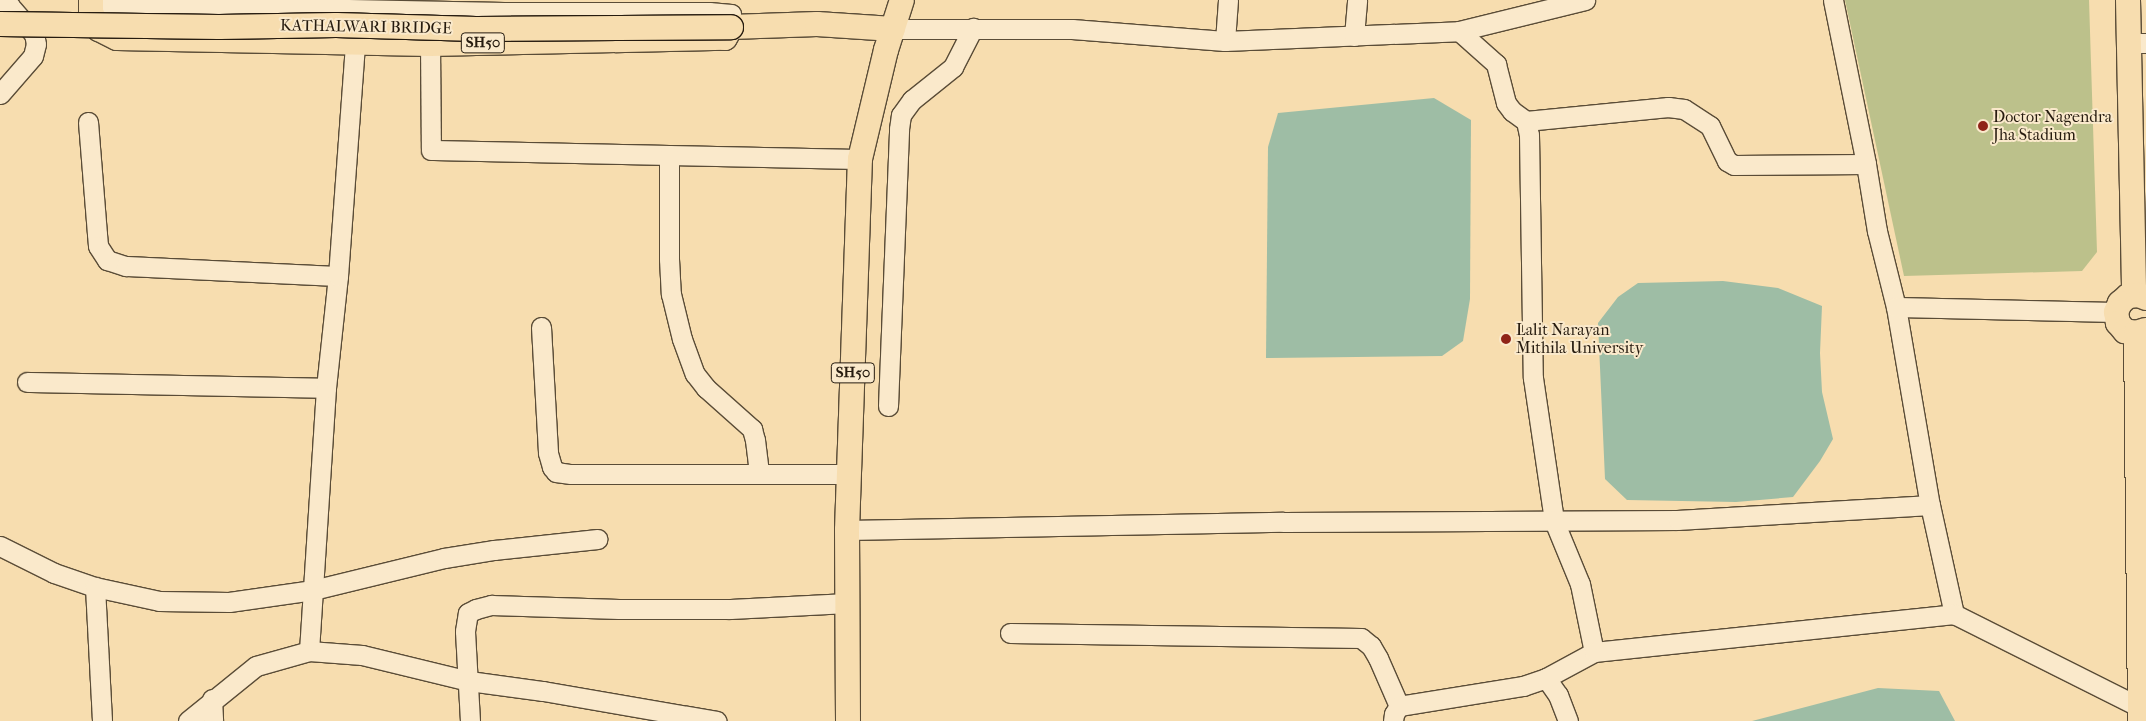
<!DOCTYPE html>
<html>
<head>
<meta charset="utf-8">
<style>
	body { margin:0 }
	#map { position:relative; width:2146px; height:721px; overflow:hidden; background:#f7ddaf; font-family:"IM FELL French Canon",serif }
	div>[style] { position:absolute }
	[style*='--x'] { left:calc(var(--x)*1px); top:calc(var(--y)*1px); width:calc(var(--w)*1px); rotate:calc(var(--a)*1deg) }
	.green>* { inset:0; background:#bcc18b }
	.water>* { inset:0; background:#9ebda5 }
	.roads { filter:drop-shadow(1px 0 #5a4c37) drop-shadow(-1px 0 #5a4c37) drop-shadow(0 1px #5a4c37) drop-shadow(0 -1px #5a4c37) }
	.minor>* { height:19px; margin:-9.5px; padding:0 9.5px; transform-origin:9.5px; border-radius:9.5px; background:#fae9cb }
	.major>* { height:24px; margin:-12px; padding:0 12px; transform-origin:12px; border-radius:12px; background:#f7ddaf }
	.bridges { filter:drop-shadow(1px 0 #261b0f) drop-shadow(-1px 0 #261b0f) drop-shadow(0 1px #261b0f) drop-shadow(0 -1px #261b0f) }
	.major-bridge>* { height:24px; margin:-12px; padding:0 12px; transform-origin:12px; border-radius:12px; background:#f7ddaf }
	.dots>* { width:14px; height:14px; translate:-50% -50%; box-sizing:border-box; border:2px solid #fae9cb; border-radius:50% }
	span { translate:-50% -50%; white-space:nowrap; text-align:center; line-height:1.15; -webkit-text-stroke:4px #fae9cb; paint-order:stroke }
	.shield-label span { padding:1px 4px; background:#fae9cb; border:1px solid; border-radius:4px; -webkit-text-stroke-width:0 }
	.shield-label { font-size:15px; color:#261b0f; font-weight:700 }
	.street-label { font-size:16px; color:#261b0f }
	.poi-label { font-size:16px; color:#261b0f }
	.left { translate:0 -50%; text-align:left }
</style>
</head>
<body>
<div id="map">
	<div class="green">
		<i style="clip-path:polygon(1845px 0,2089px 0,2097px 252px,2082px 271px,1904px 276px)"></i>
	</div>
	<div class="water">
		<i style="clip-path:polygon(1434px 98px,1471px 120px,1470px 299px,1463px 341px,1442px 356px,1266px 358px,1268px 147px,1278px 113px)"></i>
		<i style="clip-path:polygon(1723px 281px,1778px 288px,1822px 306px,1820px 353px,1822px 392px,1833px 439px,1820px 461px,1793px 497px,1736px 502px,1627px 500px,1605px 479px,1598px 323px,1618px 297px,1638px 283px)"></i>
		<i style="clip-path:polygon(1878px 688px,1939px 691px,1955px 721px,1752px 721px)"></i>
	</div>
	<div class="roads">
		<div class="minor">
			<i style="--x:1833;--y:0;--w:167;--a:78.6"></i>
			<i style="--x:1866;--y:164;--w:68;--a:80.7"></i>
			<i style="--x:1877;--y:231;--w:78;--a:76"></i>
			<i style="--x:1896;--y:307;--w:201;--a:80.3"></i>
			<i style="--x:1930;--y:505;--w:112;--a:77.6"></i>
			<i style="--x:1954;--y:614;--w:208;--a:26.6"></i>
			<i style="--x:90;--y:4;--w:414;--a:1.1"></i>
			<i style="--x:504;--y:12;--w:205;--a:0"></i>
			<i style="--x:709;--y:12;--w:22;--a:5"></i>
			<i style="--x:731;--y:14;--w:13;--a:90"></i>
			<i style="--x:893;--y:29;--w:179;--a:0"></i>
			<i style="--x:1072;--y:29;--w:153;--a:4.5"></i>
			<i style="--x:1225;--y:41;--w:234;--a:-2.4"></i>
			<i style="--x:1459;--y:31;--w:130;--a:-13.8"></i>
			<i style="--x:1459;--y:31;--w:50;--a:41.7"></i>
			<i style="--x:1496;--y:64;--w:40;--a:75.6"></i>
			<i style="--x:1506;--y:103;--w:10;--a:53"></i>
			<i style="--x:1512;--y:111;--w:17;--a:36"></i>
			<i style="--x:1526;--y:121;--w:14;--a:78"></i>
			<i style="--x:1529;--y:135;--w:243;--a:89.1"></i>
			<i style="--x:1533;--y:378;--w:145;--a:81.6"></i>
			<i style="--x:1554;--y:521;--w:68;--a:67.6"></i>
			<i style="--x:1580;--y:584;--w:69;--a:78.4"></i>
			<i style="--x:1354;--y:36;--w:36;--a:-85"></i>
			<i style="--x:1225;--y:41;--w:41;--a:-85.8"></i>
			<i style="--x:2128;--y:43;--w:18;--a:0"></i>
			<i style="--x:430;--y:44;--w:106;--a:89.5"></i>
			<i style="--x:431;--y:150;--w:429;--a:1.2"></i>
			<i style="--x:0;--y:94;--w:50;--a:-49"></i>
			<i style="--x:33;--y:56;--w:12;--a:-76"></i>
			<i style="--x:36;--y:44;--w:10;--a:-101"></i>
			<i style="--x:34;--y:34;--w:37;--a:-131"></i>
			<i style="--x:10;--y:6;--w:11;--a:-146"></i>
			<i style="--x:1526;--y:121;--w:143;--a:-5.6"></i>
			<i style="--x:1668;--y:107;--w:16;--a:7"></i>
			<i style="--x:1684;--y:109;--w:31;--a:33"></i>
			<i style="--x:1710;--y:126;--w:39;--a:64"></i>
			<i style="--x:1727;--y:161;--w:8;--a:30"></i>
			<i style="--x:1734;--y:165;--w:132;--a:-0.4"></i>
			<i style="--x:88;--y:122;--w:112;--a:85.4"></i>
			<i style="--x:97;--y:234;--w:12;--a:85"></i>
			<i style="--x:98;--y:246;--w:17;--a:57"></i>
			<i style="--x:107;--y:260;--w:20;--a:18"></i>
			<i style="--x:126;--y:266;--w:212;--a:2.7"></i>
			<i style="--x:669;--y:155;--w:104;--a:90"></i>
			<i style="--x:669;--y:259;--w:35;--a:87"></i>
			<i style="--x:671;--y:294;--w:46;--a:76.3"></i>
			<i style="--x:682;--y:339;--w:37;--a:70"></i>
			<i style="--x:695;--y:374;--w:18;--a:52"></i>
			<i style="--x:706;--y:388;--w:62;--a:41.7"></i>
			<i style="--x:752;--y:429;--w:11;--a:75"></i>
			<i style="--x:755;--y:440;--w:34;--a:83"></i>
			<i style="--x:1896;--y:307;--w:220;--a:1.3"></i>
			<i style="--x:541;--y:327;--w:126;--a:86.8"></i>
			<i style="--x:548;--y:453;--w:15;--a:74"></i>
			<i style="--x:552;--y:467;--w:6;--a:51"></i>
			<i style="--x:556;--y:472;--w:15;--a:8"></i>
			<i style="--x:571;--y:474;--w:279;--a:0"></i>
			<i style="--x:27;--y:382;--w:299;--a:1.1"></i>
			<i style="--x:888;--y:406;--w:277;--a:-87.7"></i>
			<i style="--x:899;--y:129;--w:14;--a:-82"></i>
			<i style="--x:901;--y:115;--w:19;--a:-54"></i>
			<i style="--x:912;--y:100;--w:53;--a:-38.8"></i>
			<i style="--x:953;--y:67;--w:44;--a:-62.9"></i>
			<i style="--x:847;--y:530;--w:436;--a:-1.1"></i>
			<i style="--x:1283;--y:522;--w:395;--a:-0.3"></i>
			<i style="--x:1678;--y:520;--w:252;--a:-3.4"></i>
			<i style="--x:0;--y:546;--w:60;--a:26.6"></i>
			<i style="--x:54;--y:573;--w:43;--a:18.9"></i>
			<i style="--x:95;--y:587;--w:66;--a:12.3"></i>
			<i style="--x:159;--y:601;--w:70;--a:0.8"></i>
			<i style="--x:229;--y:602;--w:85;--a:-8.1"></i>
			<i style="--x:313;--y:590;--w:135;--a:-13.7"></i>
			<i style="--x:444;--y:558;--w:51;--a:-9.1"></i>
			<i style="--x:494;--y:550;--w:104;--a:-6.1"></i>
			<i style="--x:95;--y:587;--w:134;--a:87"></i>
			<i style="--x:1010;--y:633;--w:351;--a:0.8"></i>
			<i style="--x:1361;--y:638;--w:13;--a:39"></i>
			<i style="--x:1371;--y:646;--w:14;--a:60"></i>
			<i style="--x:1378;--y:658;--w:52;--a:66.4"></i>
			<i style="--x:309;--y:651;--w:264;--a:-86.3"></i>
			<i style="--x:326;--y:388;--w:113;--a:-83.9"></i>
			<i style="--x:338;--y:276;--w:234;--a:-85.8"></i>
			<i style="--x:1546;--y:678;--w:21;--a:55"></i>
			<i style="--x:1558;--y:695;--w:28;--a:69"></i>
			<i style="--x:212;--y:699;--w:22;--a:87"></i>
			<i style="--x:188;--y:721;--w:87;--a:-39"></i>
			<i style="--x:256;--y:666;--w:55;--a:-15.8"></i>
			<i style="--x:309;--y:651;--w:53;--a:4.3"></i>
			<i style="--x:362;--y:655;--w:110;--a:13.7"></i>
			<i style="--x:469;--y:681;--w:75;--a:7.7"></i>
			<i style="--x:543;--y:691;--w:176;--a:9.8"></i>
			<i style="--x:470;--y:721;--w:90;--a:-93.2"></i>
			<i style="--x:465;--y:631;--w:18;--a:-81"></i>
			<i style="--x:468;--y:613;--w:9;--a:-27"></i>
			<i style="--x:476;--y:609;--w:16;--a:-15"></i>
			<i style="--x:491;--y:605;--w:128;--a:1.8"></i>
			<i style="--x:619;--y:609;--w:111;--a:0"></i>
			<i style="--x:730;--y:609;--w:118;--a:-2.9"></i>
			<i style="--x:1393;--y:721;--w:7;--a:-82"></i>
			<i style="--x:1394;--y:714;--w:9;--a:-58"></i>
			<i style="--x:1399;--y:706;--w:126;--a:-9.2"></i>
			<i style="--x:1523;--y:686;--w:24;--a:-19"></i>
			<i style="--x:1546;--y:678;--w:55;--a:-28.4"></i>
			<i style="--x:1594;--y:652;--w:362;--a:-6"></i>
		</div>
		<div class="major">
			<i style="--x:91;--y:0;--w:12;--a:90"></i>
			<i style="--x:91;--y:12;--w:19;--a:65"></i>
			<i style="--x:99;--y:29;--w:20;--a:27"></i>
			<i style="--x:117;--y:38;--w:313;--a:1.1"></i>
			<i style="--x:430;--y:44;--w:295;--a:-1.2"></i>
			<i style="--x:725;--y:38;--w:13;--a:-61"></i>
			<i style="--x:731;--y:27;--w:86;--a:-2"></i>
			<i style="--x:817;--y:24;--w:76;--a:3.8"></i>
			<i style="--x:2128;--y:0;--w:295;--a:88.8"></i>
			<i style="--x:2146;--y:298;--w:8;--a:-157"></i>
			<i style="--x:2139;--y:295;--w:11;--a:175"></i>
			<i style="--x:2128;--y:296;--w:11;--a:139"></i>
			<i style="--x:2120;--y:303;--w:10;--a:114"></i>
			<i style="--x:2116;--y:312;--w:11;--a:80"></i>
			<i style="--x:2118;--y:323;--w:11;--a:49"></i>
			<i style="--x:2125;--y:331;--w:11;--a:10"></i>
			<i style="--x:2136;--y:333;--w:10;--a:-17"></i>
			<i style="--x:2136;--y:333;--w:388;--a:89.4"></i>
			<i style="--x:848;--y:721;--w:191;--a:-90.3"></i>
			<i style="--x:847;--y:530;--w:371;--a:-88"></i>
			<i style="--x:860;--y:159;--w:112;--a:-76.6"></i>
			<i style="--x:886;--y:50;--w:52;--a:-72.3"></i>
		</div>
	</div>
	<div class="bridges">
		<div class="major-bridge">
			<i style="--x:0;--y:24;--w:219;--a:0.8"></i>
			<i style="--x:219;--y:27;--w:117;--a:-1"></i>
			<i style="--x:336;--y:25;--w:140;--a:1.6"></i>
			<i style="--x:476;--y:29;--w:255;--a:-0.4"></i>
		</div>
	</div>
	<div class="dots">
		<i style="left:1983px;top:126px;background:#8f2418"></i>
		<i style="left:1506px;top:339px;background:#8f2418"></i>
	</div>
	<div class="shield-label">
		<span style="left:483px;top:43px">SH50</span>
		<span style="left:853px;top:373px">SH50</span>
	</div>
	<div class="street-label">
		<span style="left:366px;top:27px;rotate:1deg">KATHALWARI BRIDGE</span>
	</div>
	<div class="poi-label">
		<span class="left" style="left:1993px;top:126px">Doctor Nagendra<br>Jha Stadium</span>
		<span class="left" style="left:1516px;top:339px">Lalit Narayan<br>Mithila University</span>
	</div>
</div>
</body>
</html>
